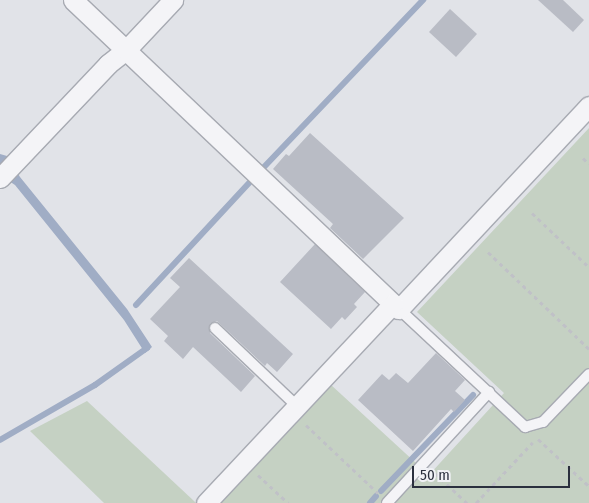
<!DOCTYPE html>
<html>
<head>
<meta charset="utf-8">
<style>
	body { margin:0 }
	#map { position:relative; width:589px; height:503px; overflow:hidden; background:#e1e3e8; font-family:"Fira Sans Condensed",sans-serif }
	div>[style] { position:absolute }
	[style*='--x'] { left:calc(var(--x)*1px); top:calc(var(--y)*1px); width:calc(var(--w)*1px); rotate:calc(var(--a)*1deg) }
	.green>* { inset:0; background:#c5d1c3 }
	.water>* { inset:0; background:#a0adc5 }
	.stream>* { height:6px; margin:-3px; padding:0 3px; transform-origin:3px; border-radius:3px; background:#a0adc5 }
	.building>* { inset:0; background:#b9bcc5 }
	.path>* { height:3px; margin-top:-1.5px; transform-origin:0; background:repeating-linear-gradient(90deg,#c0c1c7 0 4px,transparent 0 8px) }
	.roads { filter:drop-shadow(1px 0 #a7aab2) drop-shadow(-1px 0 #a7aab2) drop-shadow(0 1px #a7aab2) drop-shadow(0 -1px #a7aab2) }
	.lane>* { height:10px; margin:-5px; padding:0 5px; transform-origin:5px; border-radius:5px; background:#f4f4f7 }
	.street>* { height:19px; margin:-9.5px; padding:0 9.5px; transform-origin:9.5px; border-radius:9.5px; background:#f4f4f7 }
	span { translate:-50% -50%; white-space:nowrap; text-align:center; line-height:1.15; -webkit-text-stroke:5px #f1f2f6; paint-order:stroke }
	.scale { position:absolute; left:412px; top:466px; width:158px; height:22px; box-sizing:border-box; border:2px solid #2b303e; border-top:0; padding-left:6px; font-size:15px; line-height:18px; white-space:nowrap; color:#2b303e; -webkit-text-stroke:4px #f1f2f6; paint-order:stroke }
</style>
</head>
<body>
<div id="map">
	<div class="green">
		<i style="clip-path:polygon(589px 128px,589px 503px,216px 503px,330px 384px,429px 475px,504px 393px,417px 312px)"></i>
		<i style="clip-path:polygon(87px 401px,194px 501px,196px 503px,104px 503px,30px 431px)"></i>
	</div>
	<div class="water">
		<i style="clip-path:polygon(0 154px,7px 156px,20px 177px,127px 309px,152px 347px,145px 353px,124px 320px,15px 185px,0 175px)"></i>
	</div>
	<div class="stream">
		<i style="--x:264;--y:167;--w:231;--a:-46.4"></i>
		<i style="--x:136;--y:305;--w:168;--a:-47.2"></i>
		<i style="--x:0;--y:440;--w:110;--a:-30.1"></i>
		<i style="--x:95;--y:385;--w:64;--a:-35.4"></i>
		<i style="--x:147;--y:348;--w:3;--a:-135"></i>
		<i style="--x:381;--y:491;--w:133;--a:-46.2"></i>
		<i style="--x:370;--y:503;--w:9;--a:-49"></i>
	</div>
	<div class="building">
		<i style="clip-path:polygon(538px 0,563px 0,584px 20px,573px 32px)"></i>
		<i style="clip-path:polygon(450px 9px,477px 34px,456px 57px,429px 32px)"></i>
		<i style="clip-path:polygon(310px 133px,404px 218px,363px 259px,330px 228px,333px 224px,273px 169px,286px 154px,289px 156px)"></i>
		<i style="clip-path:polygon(315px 244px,365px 292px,354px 304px,357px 307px,345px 320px,342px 317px,331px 329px,280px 282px)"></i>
		<i style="clip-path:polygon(189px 258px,293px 354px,277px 372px,267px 363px,265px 366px,217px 321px,210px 324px,210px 333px,255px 376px,241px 392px,193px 347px,183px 359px,164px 341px,168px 336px,150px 319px,180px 287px,170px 278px)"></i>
		<i style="clip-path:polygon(436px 353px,465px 380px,455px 391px,465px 400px,454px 412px,451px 409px,413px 451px,358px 400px,382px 374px,389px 380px,396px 373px,408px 383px)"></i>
	</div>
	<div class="path">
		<i style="--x:583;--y:158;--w:8;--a:45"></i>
		<i style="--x:532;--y:213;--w:79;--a:43.5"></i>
		<i style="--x:488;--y:252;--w:140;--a:43.8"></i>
		<i style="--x:306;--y:425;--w:99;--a:43.4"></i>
		<i style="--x:538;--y:439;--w:69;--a:42.7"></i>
		<i style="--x:435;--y:473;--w:44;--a:43.2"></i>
		<i style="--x:258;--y:475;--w:41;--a:43"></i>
		<i style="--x:476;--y:503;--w:83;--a:-46.9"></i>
	</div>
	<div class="roads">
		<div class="lane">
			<i style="--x:399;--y:309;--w:173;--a:43.1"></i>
			<i style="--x:525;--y:427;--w:19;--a:-16"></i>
			<i style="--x:543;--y:422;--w:66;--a:-46.2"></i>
			<i style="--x:215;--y:328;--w:115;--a:43.6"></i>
			<i style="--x:387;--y:503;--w:151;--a:-47.4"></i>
		</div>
		<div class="street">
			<i style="--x:73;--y:0;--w:449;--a:43.5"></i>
			<i style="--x:399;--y:309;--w:278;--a:-46.9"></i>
			<i style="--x:0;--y:178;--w:157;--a:-46.5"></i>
			<i style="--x:108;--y:64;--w:23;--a:-38"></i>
			<i style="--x:126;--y:50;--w:69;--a:-46.8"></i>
			<i style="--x:206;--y:503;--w:273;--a:-46.8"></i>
		</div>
	</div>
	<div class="scale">50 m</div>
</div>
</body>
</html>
